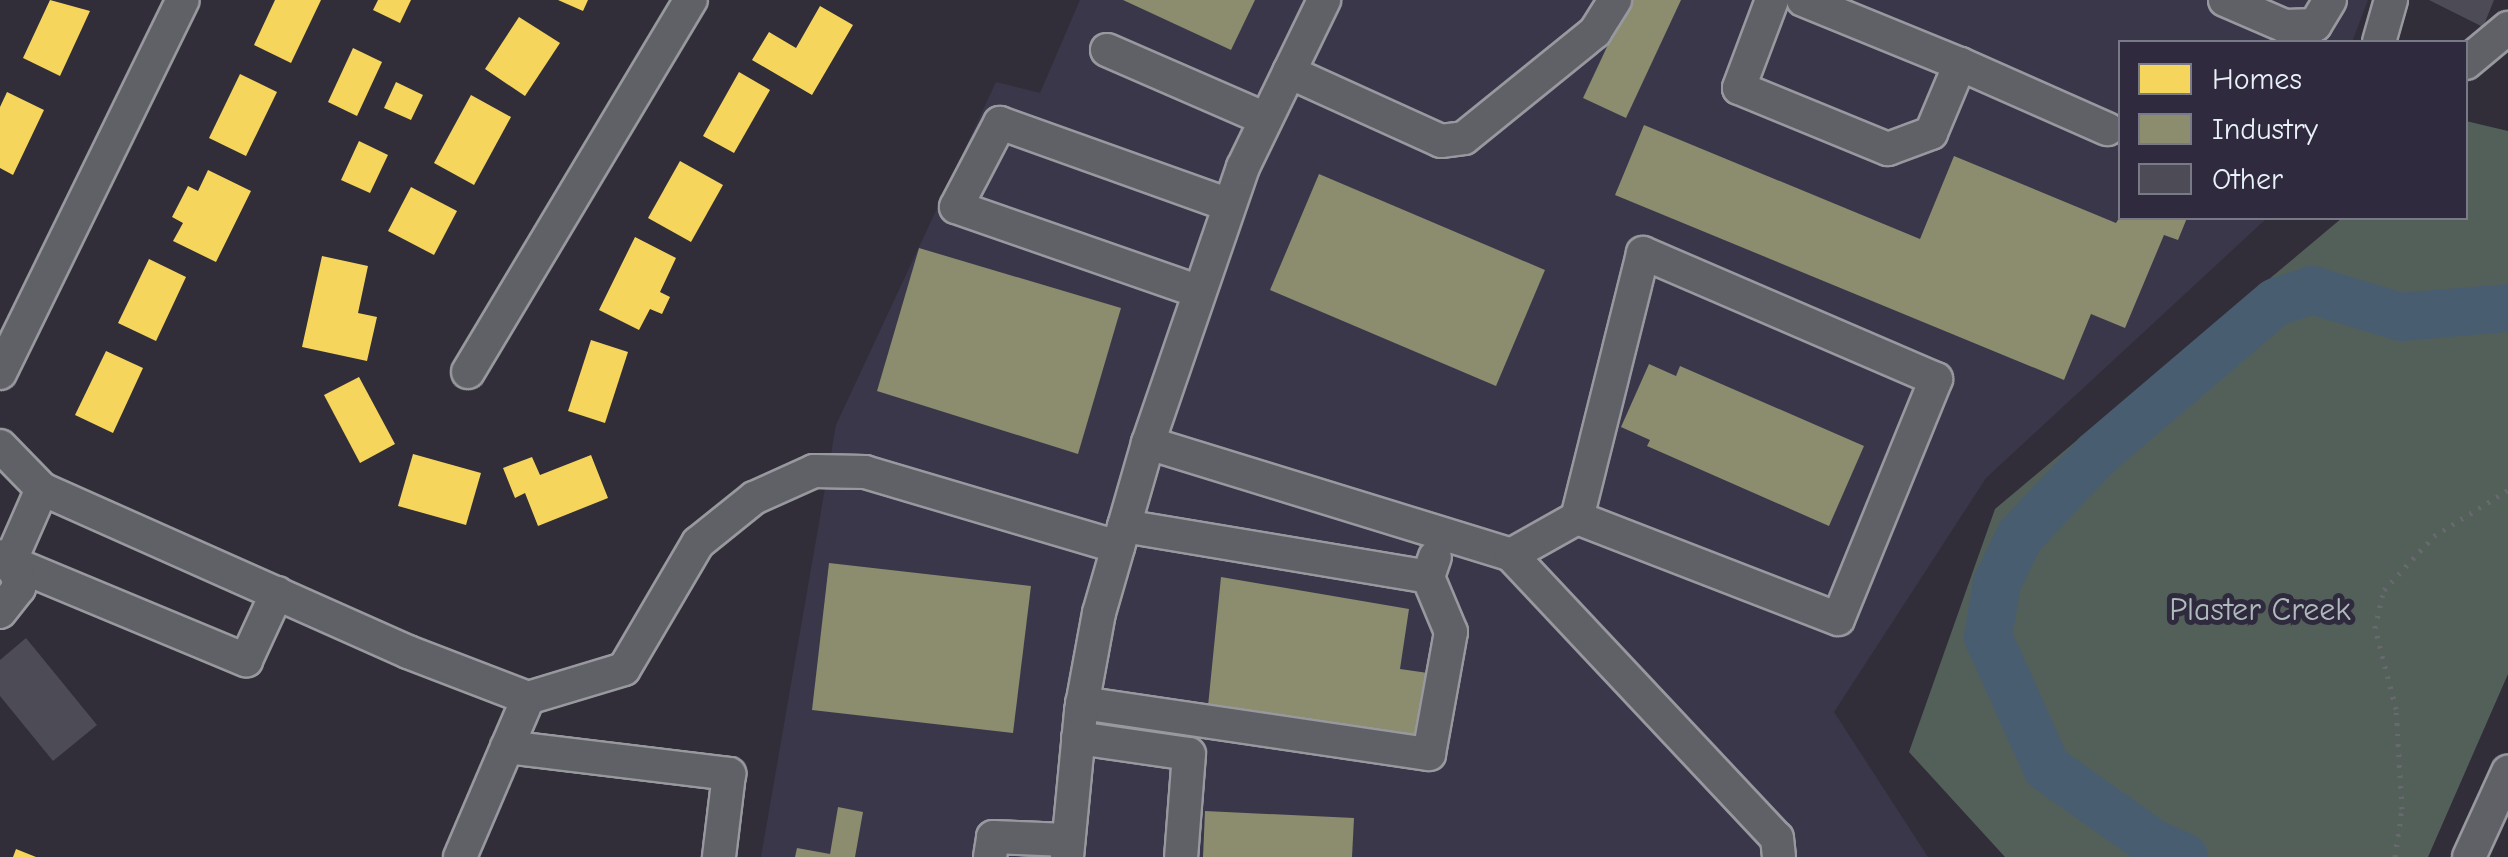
<!DOCTYPE html>
<html>
<head>
<meta charset="utf-8">
<style>
	body { margin:0 }
	#map { position:relative; width:2508px; height:857px; overflow:hidden; background:#312e39; font-family:"Comic Neue",sans-serif }
	div>[style] { position:absolute }
	[style*='--x'] { left:calc(var(--x)*1px); top:calc(var(--y)*1px); width:calc(var(--w)*1px); rotate:calc(var(--a)*1deg) }
	.built>* { inset:0; background:#3a374b }
	.green>* { inset:0; background:#53605a }
	.homes>* { inset:0; background:#f6d55c }
	.industry>* { inset:0; background:#8c8c6e }
	.river>* { height:48px; margin:-24px; padding:0 24px; transform-origin:24px; border-radius:24px; background:#495d70 }
	.building>* { inset:0; background:#4c4b56 }
	.path>* { height:5px; margin-top:-2.5px; transform-origin:0; background:repeating-linear-gradient(90deg,#68686f 0 2.5px,transparent 0 10.5px) }
	.roads { filter:drop-shadow(2px 0 #98999f) drop-shadow(-2px 0 #98999f) drop-shadow(0 2px #98999f) drop-shadow(0 -2px #98999f) }
	.minor>* { height:32px; margin:-16px; padding:0 16px; transform-origin:16px; border-radius:16px; background:#606067 }
	span { translate:-50% -50%; white-space:nowrap; text-align:center; line-height:1.15; -webkit-text-stroke:10px #2f2a3d; paint-order:stroke }
	.park-label { font-size:32px; color:#aebabb }
	.legend { position:absolute; left:2118px; top:40px; width:350px; height:180px; box-sizing:border-box; background:#2f2a3d; border:2px solid #797a88; margin:0; padding:12px 18px; list-style:none; font-size:30px; color:#e8f1f8 }
	.legend li { display:flex; align-items:center; gap:20px; height:50px }
	.legend b { width:50px; border:2px solid #797a88 }
</style>
</head>
<body>
<div id="map">
	<div class="built">
		<i style="clip-path:polygon(1080px 0,2368px 0,2352px 42px,2120px 42px,2120px 218px,2267px 218px,1986px 478px,1834px 712px,1928px 857px,761px 857px,836px 425px,996px 82px,1040px 93px)"></i>
	</div>
	<div class="green">
		<i style="clip-path:polygon(2466px 121px,2508px 131px,2508px 674px,2428px 857px,2005px 857px,1909px 752px,1995px 509px,2342px 218px,2466px 218px)"></i>
	</div>
	<div class="homes">
		<i style="clip-path:polygon(50px 0,90px 11px,60px 76px,23px 58px)"></i>
		<i style="clip-path:polygon(275px 0,321px 0,291px 63px,254px 45px)"></i>
		<i style="clip-path:polygon(378px 0,411px 0,400px 23px,373px 10px)"></i>
		<i style="clip-path:polygon(558px 0,588px 0,583px 11px)"></i>
		<i style="clip-path:polygon(820px 6px,853px 25px,812px 95px,752px 60px,769px 32px,796px 48px)"></i>
		<i style="clip-path:polygon(519px 17px,560px 43px,525px 96px,485px 69px)"></i>
		<i style="clip-path:polygon(353px 48px,382px 62px,357px 116px,328px 102px)"></i>
		<i style="clip-path:polygon(739px 72px,770px 90px,734px 153px,703px 136px)"></i>
		<i style="clip-path:polygon(240px 74px,277px 92px,246px 156px,209px 138px)"></i>
		<i style="clip-path:polygon(396px 82px,423px 95px,411px 120px,384px 108px)"></i>
		<i style="clip-path:polygon(7px 92px,44px 110px,13px 175px,0 168px,0 107px)"></i>
		<i style="clip-path:polygon(471px 95px,511px 117px,474px 185px,434px 163px)"></i>
		<i style="clip-path:polygon(359px 141px,388px 155px,370px 193px,341px 180px)"></i>
		<i style="clip-path:polygon(680px 161px,723px 185px,691px 242px,648px 218px)"></i>
		<i style="clip-path:polygon(208px 170px,251px 191px,216px 262px,173px 241px,183px 223px,172px 217px,188px 186px,198px 191px)"></i>
		<i style="clip-path:polygon(411px 187px,457px 211px,434px 255px,388px 231px)"></i>
		<i style="clip-path:polygon(635px 237px,676px 258px,660px 292px,670px 297px,662px 314px,650px 309px,639px 330px,599px 310px)"></i>
		<i style="clip-path:polygon(322px 256px,368px 266px,358px 313px,377px 317px,367px 361px,302px 347px)"></i>
		<i style="clip-path:polygon(149px 259px,186px 277px,156px 341px,118px 323px)"></i>
		<i style="clip-path:polygon(591px 340px,628px 352px,605px 423px,568px 411px)"></i>
		<i style="clip-path:polygon(106px 351px,143px 368px,113px 433px,75px 415px)"></i>
		<i style="clip-path:polygon(359px 377px,395px 444px,360px 463px,324px 395px)"></i>
		<i style="clip-path:polygon(413px 454px,481px 473px,466px 525px,398px 506px)"></i>
		<i style="clip-path:polygon(591px 455px,608px 498px,538px 526px,525px 493px,515px 498px,503px 468px,532px 457px,540px 475px)"></i>
		<i style="clip-path:polygon(16px 849px,36px 857px,13px 857px)"></i>
	</div>
	<div class="industry">
		<i style="clip-path:polygon(1123px 0,1255px 0,1231px 50px)"></i>
		<i style="clip-path:polygon(1629px 0,1681px 0,1626px 118px,1583px 98px)"></i>
		<i style="clip-path:polygon(1644px 125px,1920px 239px,1954px 156px,2116px 223px,2119px 218px,2187px 218px,2178px 240px,2164px 235px,2125px 328px,2091px 314px,2064px 380px,1615px 195px)"></i>
		<i style="clip-path:polygon(1319px 174px,1545px 270px,1496px 386px,1270px 290px)"></i>
		<i style="clip-path:polygon(919px 248px,1121px 308px,1078px 454px,877px 391px)"></i>
		<i style="clip-path:polygon(1649px 364px,1676px 376px,1680px 366px,1864px 446px,1829px 526px,1647px 446px,1650px 440px,1621px 427px)"></i>
		<i style="clip-path:polygon(829px 563px,1031px 586px,1013px 733px,812px 710px)"></i>
		<i style="clip-path:polygon(1221px 577px,1409px 609px,1400px 669px,1435px 674px,1426px 737px,1208px 706px)"></i>
		<i style="clip-path:polygon(838px 807px,863px 812px,855px 857px,795px 857px,797px 848px,830px 854px)"></i>
		<i style="clip-path:polygon(1205px 811px,1354px 818px,1352px 857px,1203px 857px)"></i>
	</div>
	<div class="river">
		<i style="--x:2184;--y:857;--w:34;--a:-156"></i>
		<i style="--x:2153;--y:843;--w:130;--a:-144.7"></i>
		<i style="--x:2047;--y:768;--w:144;--a:-114.2"></i>
		<i style="--x:1988;--y:637;--w:55;--a:-80.5"></i>
		<i style="--x:1997;--y:583;--w:52;--a:-63.9"></i>
		<i style="--x:2020;--y:536;--w:111;--a:-46.8"></i>
		<i style="--x:2096;--y:455;--w:236;--a:-40.4"></i>
		<i style="--x:2276;--y:302;--w:38;--a:-18"></i>
		<i style="--x:2312;--y:290;--w:93;--a:16.9"></i>
		<i style="--x:2401;--y:317;--w:107;--a:-4.8"></i>
	</div>
	<div class="building">
		<i style="clip-path:polygon(2429px 0,2494px 0,2483px 27px)"></i>
		<i style="clip-path:polygon(26px 638px,97px 725px,53px 761px,0 696px,0 660px)"></i>
	</div>
	<div class="path">
		<i style="--x:2395;--y:857;--w:49;--a:-81.7"></i>
		<i style="--x:2402;--y:809;--w:100;--a:-93.4"></i>
		<i style="--x:2396;--y:709;--w:84;--a:-104.5"></i>
		<i style="--x:2375;--y:628;--w:39;--a:-77"></i>
		<i style="--x:2384;--y:590;--w:74;--a:-47.2"></i>
		<i style="--x:2434;--y:536;--w:87;--a:-31.9"></i>
	</div>
	<div class="roads">
		<div class="minor">
			<i style="--x:1772;--y:0;--w:94;--a:110.6"></i>
			<i style="--x:1739;--y:88;--w:161;--a:22.3"></i>
			<i style="--x:1888;--y:149;--w:46;--a:-20.4"></i>
			<i style="--x:1931;--y:133;--w:75;--a:-67.2"></i>
			<i style="--x:1960;--y:64;--w:161;--a:23.9"></i>
			<i style="--x:1803;--y:0;--w:170;--a:22.2"></i>
			<i style="--x:2225;--y:0;--w:65;--a:23.4"></i>
			<i style="--x:2285;--y:26;--w:30;--a:-2"></i>
			<i style="--x:2315;--y:25;--w:29;--a:-59"></i>
			<i style="--x:2379;--y:42;--w:44;--a:-74.1"></i>
			<i style="--x:1107;--y:50;--w:173;--a:23.5"></i>
			<i style="--x:2466;--y:63;--w:55;--a:-39.8"></i>
			<i style="--x:1289;--y:72;--w:167;--a:24.4"></i>
			<i style="--x:1441;--y:141;--w:23;--a:-7"></i>
			<i style="--x:1464;--y:138;--w:169;--a:-39"></i>
			<i style="--x:1595;--y:32;--w:38;--a:-58"></i>
			<i style="--x:1197;--y:291;--w:255;--a:-160.8"></i>
			<i style="--x:956;--y:207;--w:95;--a:-62.4"></i>
			<i style="--x:1000;--y:123;--w:243;--a:19.7"></i>
			<i style="--x:468;--y:372;--w:434;--a:-59.1"></i>
			<i style="--x:0;--y:373;--w:415;--a:-63.9"></i>
			<i style="--x:1148;--y:443;--w:380;--a:17.1"></i>
			<i style="--x:1511;--y:555;--w:388;--a:46.8"></i>
			<i style="--x:1777;--y:838;--w:19;--a:84"></i>
			<i style="--x:0;--y:446;--w:60;--a:45.7"></i>
			<i style="--x:42;--y:489;--w:401;--a:24"></i>
			<i style="--x:408;--y:652;--w:129;--a:21"></i>
			<i style="--x:528;--y:698;--w:100;--a:-16.8"></i>
			<i style="--x:624;--y:669;--w:146;--a:-59.6"></i>
			<i style="--x:698;--y:543;--w:72;--a:-38.8"></i>
			<i style="--x:754;--y:498;--w:66;--a:-24.2"></i>
			<i style="--x:814;--y:471;--w:51;--a:1.1"></i>
			<i style="--x:865;--y:472;--w:264;--a:16.5"></i>
			<i style="--x:42;--y:489;--w:80;--a:113.7"></i>
			<i style="--x:10;--y:562;--w:256;--a:22.6"></i>
			<i style="--x:246;--y:660;--w:74;--a:-65.2"></i>
			<i style="--x:1124;--y:526;--w:308;--a:9.5"></i>
			<i style="--x:1428;--y:577;--w:21;--a:-71"></i>
			<i style="--x:1511;--y:555;--w:76;--a:-29.3"></i>
			<i style="--x:1577;--y:518;--w:273;--a:-76"></i>
			<i style="--x:1643;--y:253;--w:319;--a:23.3"></i>
			<i style="--x:1936;--y:379;--w:259;--a:112.2"></i>
			<i style="--x:1838;--y:619;--w:280;--a:-158.8"></i>
			<i style="--x:0;--y:612;--w:31;--a:-52"></i>
			<i style="--x:19;--y:588;--w:14;--a:-98"></i>
			<i style="--x:17;--y:574;--w:23;--a:-130"></i>
			<i style="--x:1082;--y:703;--w:351;--a:8.4"></i>
			<i style="--x:1429;--y:754;--w:124;--a:-79.8"></i>
			<i style="--x:1451;--y:632;--w:60;--a:-112.7"></i>
			<i style="--x:1078;--y:738;--w:112;--a:8.2"></i>
			<i style="--x:1189;--y:754;--w:103;--a:94.4"></i>
			<i style="--x:507;--y:747;--w:224;--a:6.9"></i>
			<i style="--x:729;--y:774;--w:84;--a:96.9"></i>
			<i style="--x:460;--y:857;--w:173;--a:-66.8"></i>
			<i style="--x:990;--y:857;--w:20;--a:-81"></i>
			<i style="--x:993;--y:837;--w:74;--a:2.3"></i>
			<i style="--x:1067;--y:857;--w:147;--a:-84.5"></i>
			<i style="--x:1081;--y:711;--w:100;--a:-79.6"></i>
			<i style="--x:1099;--y:613;--w:177;--a:-73.9"></i>
			<i style="--x:1148;--y:443;--w:292;--a:-71"></i>
			<i style="--x:1243;--y:167;--w:186;--a:-64.1"></i>
			<i style="--x:2469;--y:857;--w:94;--a:-65.4"></i>
		</div>
	</div>
	<div class="park-label">
		<span style="left:2260px;top:610px">Plaster Creek</span>
	</div>
	<ul class="legend">
	<li><b style="height:28px;background:#f6d55c"></b>Homes</li>
	<li><b style="height:28px;background:#8c8c6e"></b>Industry</li>
	<li><b style="height:28px;background:#4c4b56"></b>Other</li>
	</ul>
</div>
</body>
</html>
